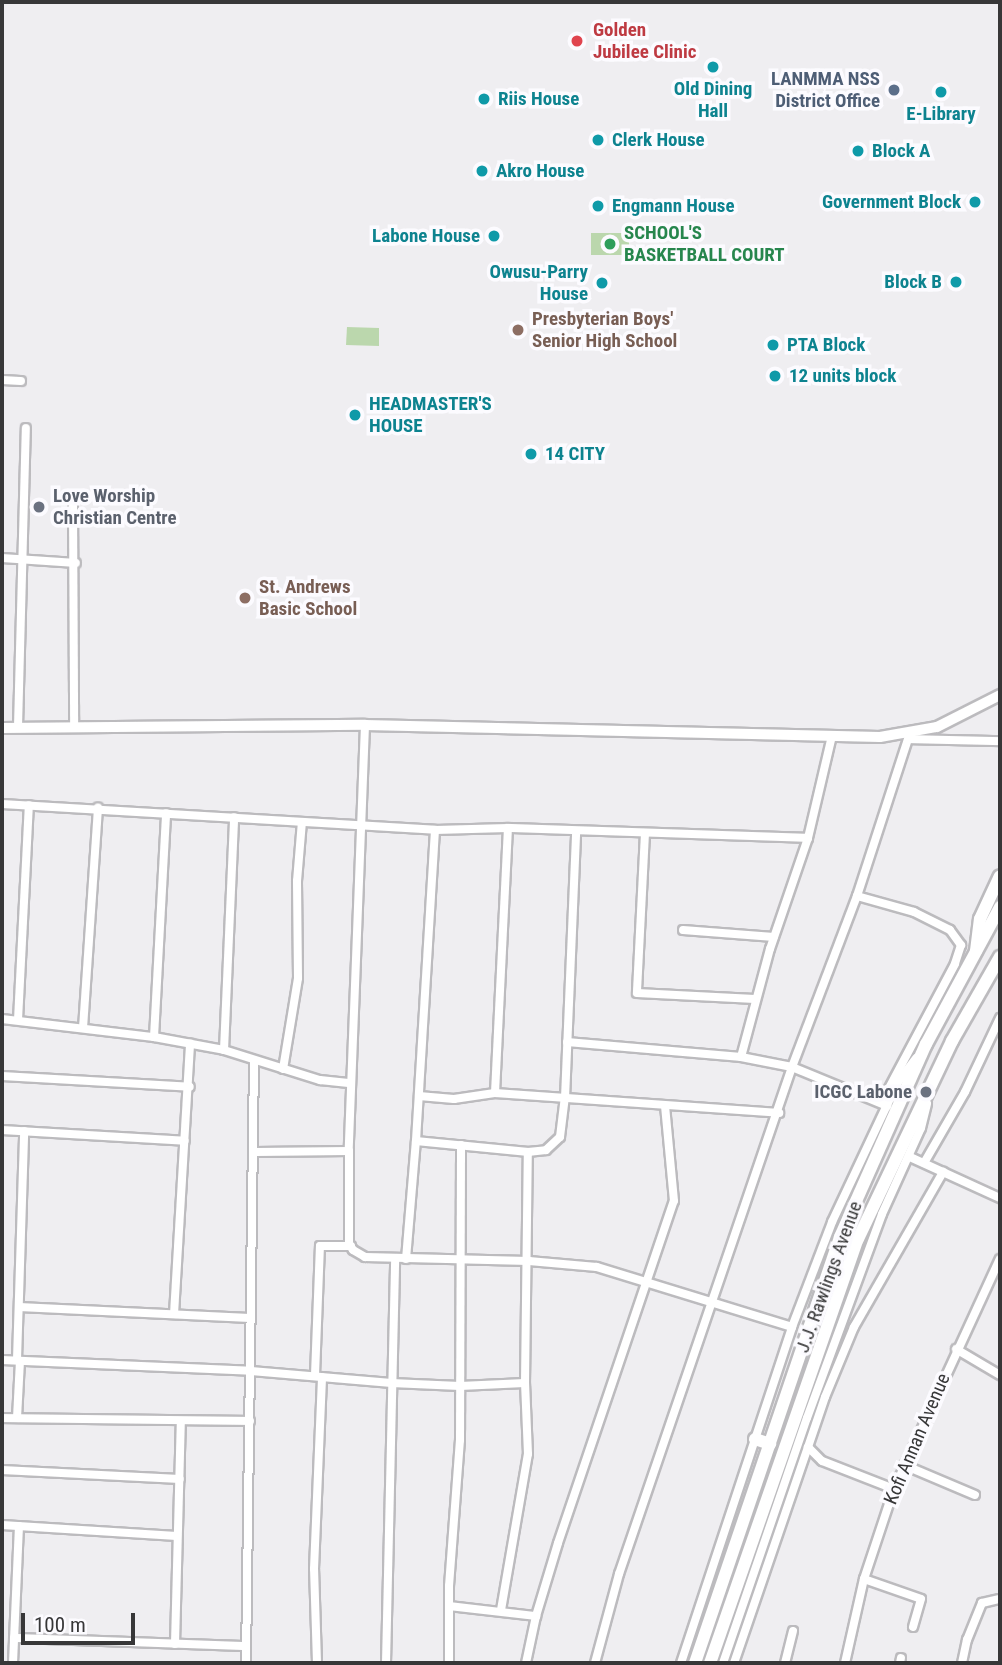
<!DOCTYPE html>
<html>
<head>
<meta charset="utf-8">
<style>
	body { margin:0 }
	#map { position:relative; width:1002px; height:1665px; overflow:hidden; background:#efeef1; font-family:"Roboto Condensed",sans-serif }
	div>[style] { position:absolute }
	[style*='--x'] { left:calc(var(--x)*1px); top:calc(var(--y)*1px); width:calc(var(--w)*1px); rotate:calc(var(--a)*1deg) }
	.green>* { inset:0; background:#bbd7ad }
	.roads { filter:drop-shadow(2px 0 #bcbbbe) drop-shadow(-2px 0 #bcbbbe) drop-shadow(0 2px #bcbbbe) drop-shadow(0 -2px #bcbbbe) }
	.minor>* { height:8px; margin:-4px; padding:0 4px; transform-origin:4px; border-radius:4px; background:#fff }
	.tertiary>* { height:10px; margin:-5px; padding:0 5px; transform-origin:5px; border-radius:5px; background:#fff }
	.trunk>* { height:12px; margin:-6px; padding:0 6px; transform-origin:6px; border-radius:6px; background:#fff }
	.dots>* { width:19px; height:19px; translate:-50% -50%; box-sizing:border-box; border:4px solid #fcfbff; border-radius:50% }
	span { translate:-50% -50%; white-space:nowrap; text-align:center; line-height:1.15; -webkit-text-stroke:7px #fcfbff; paint-order:stroke }
	.health-label { font-size:19px; color:#be3a42; font-weight:700 }
	.left { translate:0 -50%; text-align:left }
	.service-label { font-size:19px; color:#4e5e75; font-weight:700 }
	.right { translate:-100% -50%; text-align:right }
	.culture-label { font-size:19px; color:#0d838f; font-weight:700 }
	.leisure-label { font-size:19px; color:#27864d; font-weight:700 }
	.education-label { font-size:19px; color:#785e54; font-weight:700 }
	.worship-label { font-size:19px; color:#5b616d; font-weight:700 }
	.street-label { font-size:19px; color:#373738 }
	.frame { position:absolute; inset:0; border:4px solid #373738; pointer-events:none }
	.scale { position:absolute; left:21px; top:1613px; width:114px; height:32px; box-sizing:border-box; border:4px solid #373738; border-top:0; padding-left:9px; font-size:21px; line-height:24px; white-space:nowrap; color:#373738; -webkit-text-stroke:5px #fcfbff; paint-order:stroke }
</style>
</head>
<body>
<div id="map">
	<div class="green">
		<i style="clip-path:polygon(591px 233px,629px 233px,629px 255px,591px 255px)"></i>
		<i style="clip-path:polygon(347px 327px,379px 328px,379px 346px,346px 345px)"></i>
	</div>
	<div class="roads">
		<div class="minor">
			<i style="--x:2;--y:380;--w:19;--a:3"></i>
			<i style="--x:73;--y:506;--w:220;--a:89.7"></i>
			<i style="--x:2;--y:558;--w:74;--a:3.9"></i>
			<i style="--x:365;--y:725;--w:426;--a:92.2"></i>
			<i style="--x:349;--y:1151;--w:93;--a:90"></i>
			<i style="--x:349;--y:1244;--w:7;--a:56"></i>
			<i style="--x:353;--y:1250;--w:14;--a:30"></i>
			<i style="--x:365;--y:1257;--w:164;--a:1.4"></i>
			<i style="--x:529;--y:1261;--w:68;--a:5"></i>
			<i style="--x:597;--y:1267;--w:204;--a:17.1"></i>
			<i style="--x:18;--y:727;--w:299;--a:-88.5"></i>
			<i style="--x:909;--y:739;--w:91;--a:1.3"></i>
			<i style="--x:2;--y:804;--w:434;--a:3.4"></i>
			<i style="--x:435;--y:830;--w:73;--a:-1.6"></i>
			<i style="--x:508;--y:828;--w:300;--a:1.9"></i>
			<i style="--x:435;--y:830;--w:312;--a:93.5"></i>
			<i style="--x:416;--y:1141;--w:113;--a:5.6"></i>
			<i style="--x:645;--y:833;--w:160;--a:92.9"></i>
			<i style="--x:637;--y:993;--w:118;--a:2.9"></i>
			<i style="--x:857;--y:896;--w:59;--a:15.7"></i>
			<i style="--x:914;--y:912;--w:40;--a:26.6"></i>
			<i style="--x:950;--y:930;--w:19;--a:54"></i>
			<i style="--x:961;--y:945;--w:20;--a:108"></i>
			<i style="--x:955;--y:964;--w:157;--a:118"></i>
			<i style="--x:683;--y:930;--w:91;--a:4.4"></i>
			<i style="--x:2;--y:1019;--w:153;--a:6.8"></i>
			<i style="--x:154;--y:1037;--w:71;--a:10.5"></i>
			<i style="--x:224;--y:1050;--w:101;--a:17.4"></i>
			<i style="--x:320;--y:1080;--w:31;--a:6"></i>
			<i style="--x:18;--y:1020;--w:215;--a:-87.1"></i>
			<i style="--x:83;--y:1028;--w:221;--a:-86.1"></i>
			<i style="--x:154;--y:1037;--w:224;--a:-86.9"></i>
			<i style="--x:567;--y:1042;--w:175;--a:4.9"></i>
			<i style="--x:741;--y:1057;--w:52;--a:11.1"></i>
			<i style="--x:792;--y:1067;--w:103;--a:22.3"></i>
			<i style="--x:224;--y:1050;--w:233;--a:-87.5"></i>
			<i style="--x:741;--y:1057;--w:112;--a:-75"></i>
			<i style="--x:770;--y:949;--w:117;--a:-71.1"></i>
			<i style="--x:808;--y:838;--w:105;--a:-76.8"></i>
			<i style="--x:283;--y:1069;--w:92;--a:-80.6"></i>
			<i style="--x:298;--y:978;--w:97;--a:-90.6"></i>
			<i style="--x:297;--y:881;--w:59;--a:-85.2"></i>
			<i style="--x:2;--y:1076;--w:188;--a:3.3"></i>
			<i style="--x:495;--y:1093;--w:265;--a:-87.2"></i>
			<i style="--x:419;--y:1096;--w:35;--a:5"></i>
			<i style="--x:454;--y:1099;--w:41;--a:-8.3"></i>
			<i style="--x:495;--y:1093;--w:285;--a:4"></i>
			<i style="--x:2;--y:1130;--w:183;--a:3.4"></i>
			<i style="--x:256;--y:1152;--w:93;--a:-0.6"></i>
			<i style="--x:910;--y:1157;--w:99;--a:24.5"></i>
			<i style="--x:924;--y:1163;--w:82;--a:-60"></i>
			<i style="--x:965;--y:1092;--w:82;--a:-64.7"></i>
			<i style="--x:406;--y:1259;--w:118;--a:-85.2"></i>
			<i style="--x:19;--y:1307;--w:231;--a:2.7"></i>
			<i style="--x:174;--y:1314;--w:271;--a:-86.6"></i>
			<i style="--x:956;--y:1349;--w:51;--a:30.6"></i>
			<i style="--x:2;--y:1360;--w:249;--a:2.5"></i>
			<i style="--x:251;--y:1371;--w:141;--a:4.9"></i>
			<i style="--x:391;--y:1383;--w:69;--a:2.5"></i>
			<i style="--x:460;--y:1386;--w:65;--a:-2.6"></i>
			<i style="--x:17;--y:1360;--w:229;--a:-88.2"></i>
			<i style="--x:315;--y:1375;--w:129;--a:-87.8"></i>
			<i style="--x:320;--y:1246;--w:31;--a:0"></i>
			<i style="--x:2;--y:1418;--w:248;--a:0.7"></i>
			<i style="--x:17;--y:1418;--w:57;--a:-87"></i>
			<i style="--x:904;--y:1465;--w:77;--a:22.9"></i>
			<i style="--x:2;--y:1470;--w:178;--a:2.9"></i>
			<i style="--x:894;--y:1489;--w:77;--a:-158.7"></i>
			<i style="--x:822;--y:1461;--w:20;--a:-135"></i>
			<i style="--x:808;--y:1447;--w:53;--a:-71.2"></i>
			<i style="--x:825;--y:1397;--w:76;--a:-67.5"></i>
			<i style="--x:854;--y:1327;--w:179;--a:-60.1"></i>
			<i style="--x:2;--y:1525;--w:175;--a:3.6"></i>
			<i style="--x:864;--y:1579;--w:60;--a:19.3"></i>
			<i style="--x:921;--y:1599;--w:29;--a:106"></i>
			<i style="--x:449;--y:1606;--w:88;--a:6.6"></i>
			<i style="--x:501;--y:1610;--w:158;--a:-80.2"></i>
			<i style="--x:528;--y:1454;--w:71;--a:-92.4"></i>
			<i style="--x:525;--y:1383;--w:231;--a:-89.3"></i>
			<i style="--x:528;--y:1152;--w:18;--a:-6"></i>
			<i style="--x:546;--y:1150;--w:19;--a:-43"></i>
			<i style="--x:560;--y:1137;--w:39;--a:-83"></i>
			<i style="--x:565;--y:1098;--w:267;--a:-87.6"></i>
			<i style="--x:14;--y:1638;--w:232;--a:2"></i>
			<i style="--x:175;--y:1644;--w:222;--a:-88.5"></i>
			<i style="--x:13;--y:1663;--w:137;--a:-87.5"></i>
			<i style="--x:246;--y:1663;--w:602;--a:-89.24"></i>
			<i style="--x:317;--y:1663;--w:94;--a:-91.8"></i>
			<i style="--x:314;--y:1569;--w:192;--a:-87.6"></i>
			<i style="--x:386;--y:1663;--w:405;--a:-88.7"></i>
			<i style="--x:449;--y:1663;--w:77;--a:-90"></i>
			<i style="--x:449;--y:1586;--w:146;--a:-85.7"></i>
			<i style="--x:460;--y:1440;--w:295;--a:-89.8"></i>
			<i style="--x:526;--y:1663;--w:48;--a:-78"></i>
			<i style="--x:536;--y:1616;--w:76;--a:-73.2"></i>
			<i style="--x:558;--y:1543;--w:361;--a:-71.3"></i>
			<i style="--x:674;--y:1201;--w:95;--a:-95.4"></i>
			<i style="--x:595;--y:1663;--w:92;--a:-74.9"></i>
			<i style="--x:619;--y:1574;--w:536;--a:-71.16"></i>
			<i style="--x:792;--y:1067;--w:183;--a:-69.2"></i>
			<i style="--x:857;--y:896;--w:171;--a:-72"></i>
			<i style="--x:681;--y:1663;--w:354;--a:-71.7"></i>
			<i style="--x:792;--y:1327;--w:112;--a:-69.1"></i>
			<i style="--x:832;--y:1222;--w:155;--a:-64.8"></i>
			<i style="--x:898;--y:1082;--w:30;--a:-53"></i>
			<i style="--x:723;--y:1663;--w:259;--a:-71.1"></i>
			<i style="--x:807;--y:1418;--w:217;--a:-69.8"></i>
			<i style="--x:882;--y:1214;--w:94;--a:-65.6"></i>
			<i style="--x:921;--y:1128;--w:25;--a:-76"></i>
			<i style="--x:734;--y:1663;--w:228;--a:-71.1"></i>
			<i style="--x:785;--y:1663;--w:33;--a:-76"></i>
			<i style="--x:845;--y:1663;--w:86;--a:-77.3"></i>
			<i style="--x:864;--y:1579;--w:95;--a:-71.6"></i>
			<i style="--x:894;--y:1489;--w:253;--a:-65.3"></i>
			<i style="--x:900;--y:1663;--w:5;--a:-79"></i>
			<i style="--x:962;--y:1663;--w:24;--a:-78"></i>
			<i style="--x:967;--y:1640;--w:40;--a:-68"></i>
			<i style="--x:982;--y:1603;--w:18;--a:-13"></i>
		</div>
		<div class="tertiary">
			<i style="--x:2;--y:728;--w:363;--a:-0.5"></i>
			<i style="--x:365;--y:725;--w:515;--a:1.33"></i>
			<i style="--x:880;--y:737;--w:58;--a:-10"></i>
			<i style="--x:937;--y:727;--w:71;--a:-26.9"></i>
		</div>
		<div class="trunk">
			<i style="--x:976;--y:951;--w:32;--a:-83"></i>
			<i style="--x:980;--y:919;--w:47;--a:-65.1"></i>
			<i style="--x:755;--y:1439;--w:16;--a:18"></i>
			<i style="--x:695;--y:1663;--w:450;--a:-71.2"></i>
			<i style="--x:840;--y:1237;--w:211;--a:-66"></i>
			<i style="--x:926;--y:1044;--w:156;--a:-61.6"></i>
			<i style="--x:710;--y:1663;--w:449;--a:-70.8"></i>
			<i style="--x:858;--y:1239;--w:219;--a:-64.6"></i>
			<i style="--x:952;--y:1041;--w:97;--a:-60.3"></i>
		</div>
	</div>
	<div class="dots">
		<i style="left:577px;top:41px;background:#e0444e"></i>
		<i style="left:713px;top:67px;background:#0f9aa8"></i>
		<i style="left:894px;top:90px;background:#5c6f8a"></i>
		<i style="left:941px;top:92px;background:#0f9aa8"></i>
		<i style="left:484px;top:99px;background:#0f9aa8"></i>
		<i style="left:598px;top:140px;background:#0f9aa8"></i>
		<i style="left:858px;top:151px;background:#0f9aa8"></i>
		<i style="left:482px;top:171px;background:#0f9aa8"></i>
		<i style="left:975px;top:202px;background:#0f9aa8"></i>
		<i style="left:598px;top:206px;background:#0f9aa8"></i>
		<i style="left:494px;top:236px;background:#0f9aa8"></i>
		<i style="left:610px;top:244px;background:#2e9e5b"></i>
		<i style="left:956px;top:282px;background:#0f9aa8"></i>
		<i style="left:602px;top:283px;background:#0f9aa8"></i>
		<i style="left:518px;top:330px;background:#8d6e63"></i>
		<i style="left:773px;top:345px;background:#0f9aa8"></i>
		<i style="left:775px;top:376px;background:#0f9aa8"></i>
		<i style="left:355px;top:415px;background:#0f9aa8"></i>
		<i style="left:531px;top:454px;background:#0f9aa8"></i>
		<i style="left:39px;top:507px;background:#6b7280"></i>
		<i style="left:245px;top:598px;background:#8d6e63"></i>
		<i style="left:926px;top:1092px;background:#6b7280"></i>
	</div>
	<div class="health-label">
		<span class="left" style="left:593px;top:41px">Golden<br>Jubilee Clinic</span>
	</div>
	<div class="service-label">
		<span class="right" style="left:880px;top:90px">LANMMA NSS<br>District Office</span>
	</div>
	<div class="culture-label">
		<span style="left:713px;top:100px">Old Dining<br>Hall</span>
		<span class="left" style="left:498px;top:99px">Riis House</span>
		<span style="left:941px;top:114px">E-Library</span>
		<span class="left" style="left:612px;top:140px">Clerk House</span>
		<span class="left" style="left:872px;top:151px">Block A</span>
		<span class="left" style="left:496px;top:171px">Akro House</span>
		<span class="right" style="left:961px;top:202px">Government Block</span>
		<span class="left" style="left:612px;top:206px">Engmann House</span>
		<span class="right" style="left:480px;top:236px">Labone House</span>
		<span class="right" style="left:588px;top:283px">Owusu-Parry<br>House</span>
		<span class="right" style="left:942px;top:282px">Block B</span>
		<span class="left" style="left:787px;top:345px">PTA Block</span>
		<span class="left" style="left:789px;top:376px">12 units block</span>
		<span class="left" style="left:369px;top:415px">HEADMASTER'S<br>HOUSE</span>
		<span class="left" style="left:545px;top:454px">14 CITY</span>
	</div>
	<div class="leisure-label">
		<span class="left" style="left:624px;top:244px">SCHOOL'S<br>BASKETBALL COURT</span>
	</div>
	<div class="education-label">
		<span class="left" style="left:532px;top:330px">Presbyterian Boys'<br>Senior High School</span>
		<span class="left" style="left:259px;top:598px">St. Andrews<br>Basic School</span>
	</div>
	<div class="worship-label">
		<span class="left" style="left:53px;top:507px">Love Worship<br>Christian Centre</span>
		<span class="right" style="left:912px;top:1092px">ICGC Labone</span>
	</div>
	<div class="street-label">
		<span style="left:829px;top:1277px;rotate:-70deg">J.J. Rawlings Avenue</span>
		<span style="left:917px;top:1439px;rotate:-67deg">Kofi Annan Avenue</span>
	</div>
	<div class="frame"></div>
	<div class="scale">100 m</div>
</div>
</body>
</html>
